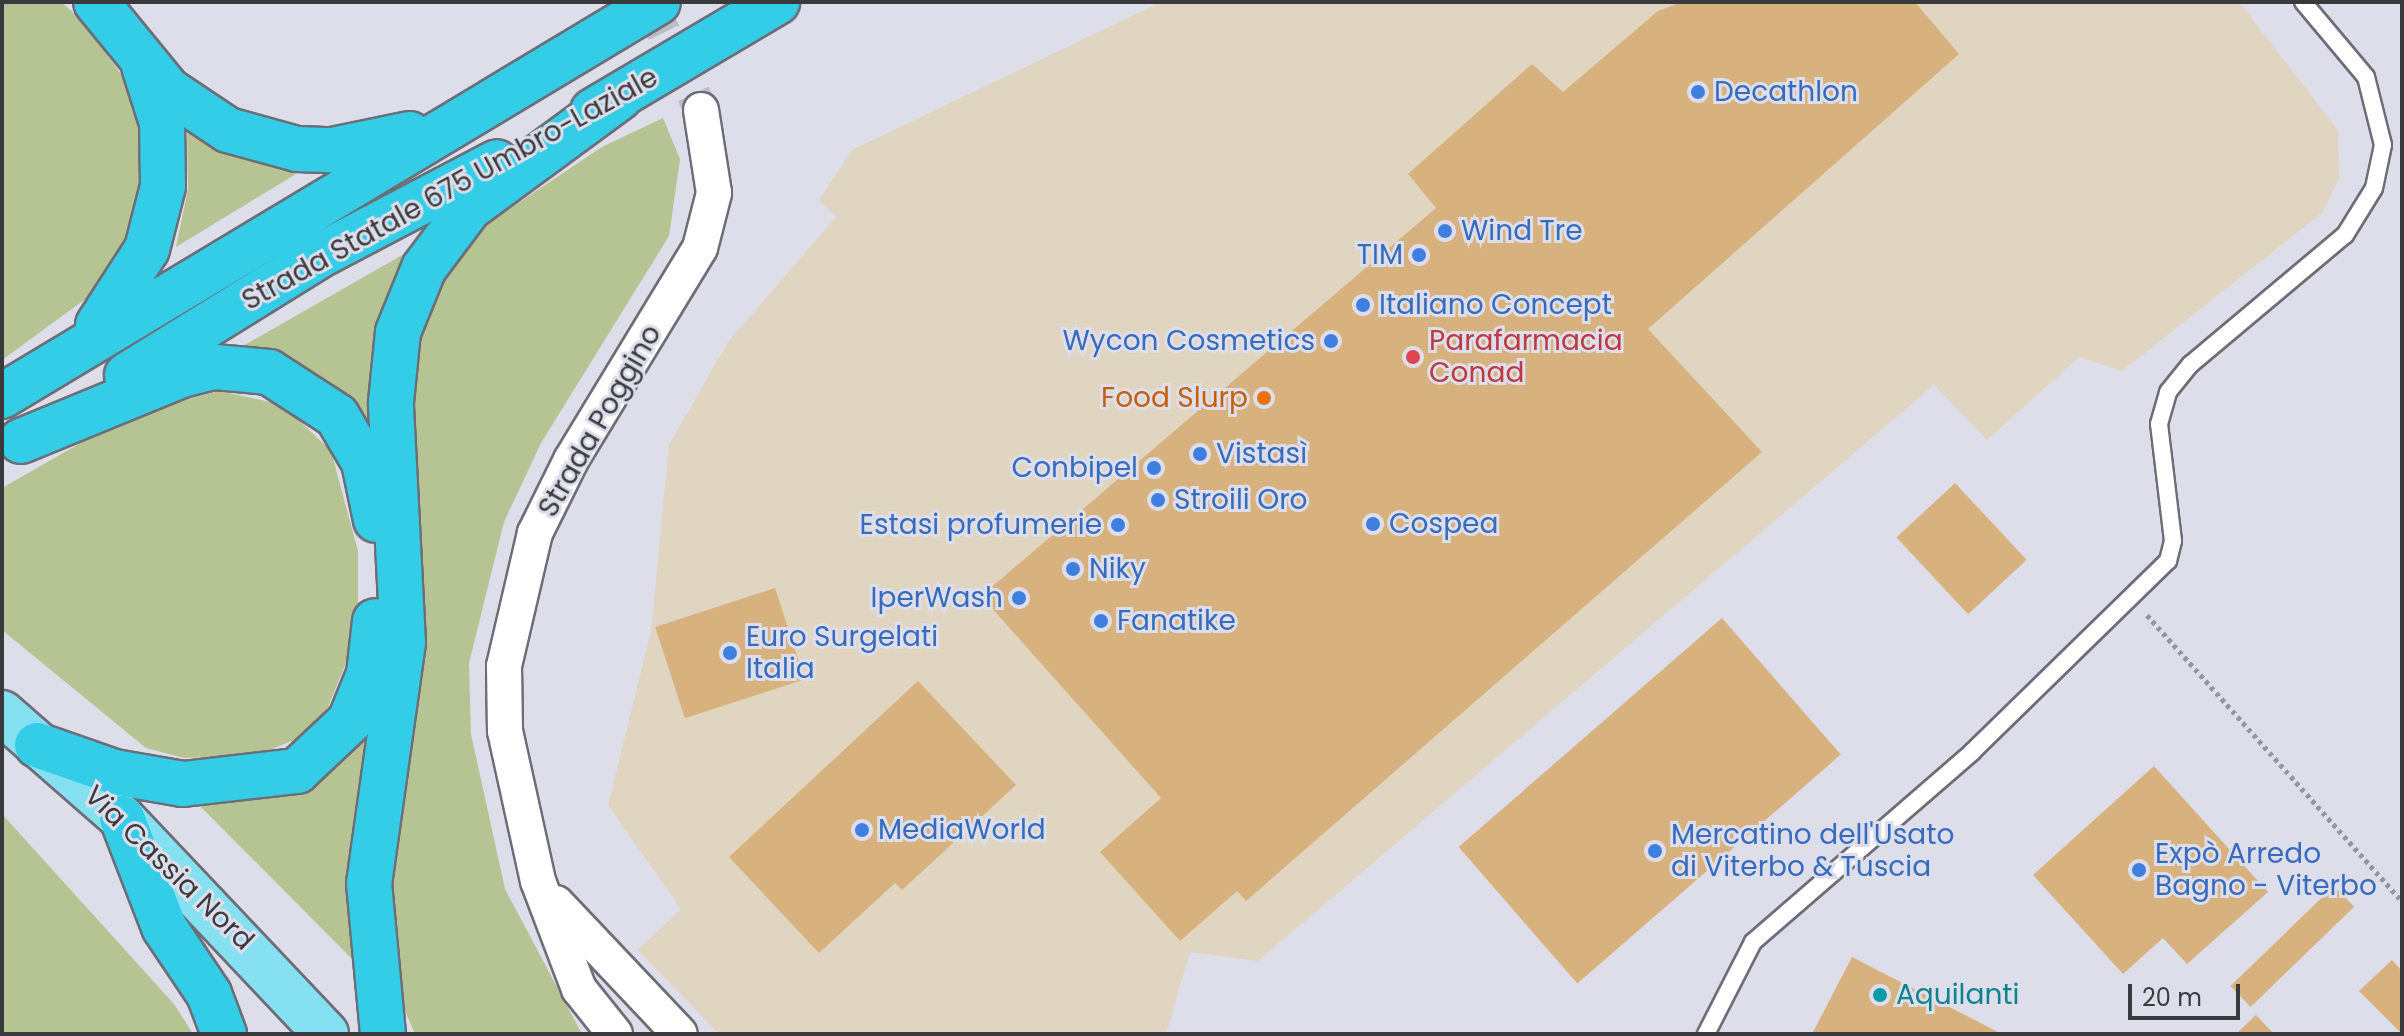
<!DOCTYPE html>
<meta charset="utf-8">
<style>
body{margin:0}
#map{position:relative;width:2404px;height:1036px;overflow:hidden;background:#dedeea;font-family:Poppins,sans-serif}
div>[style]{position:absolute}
.commercial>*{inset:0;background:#dfd5c0}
.green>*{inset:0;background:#b6c392}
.building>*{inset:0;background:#d8b27e;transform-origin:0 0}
.street-tunnel>*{height:34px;margin-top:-17px;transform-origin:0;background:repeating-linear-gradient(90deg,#bdbdc8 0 34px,transparent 0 51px)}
.path>*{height:5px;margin-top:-2.5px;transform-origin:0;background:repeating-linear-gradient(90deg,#95959d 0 4px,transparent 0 8px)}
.roads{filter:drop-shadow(2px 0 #6d6d78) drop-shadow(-2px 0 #6d6d78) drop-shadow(0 2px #6d6d78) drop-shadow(0 -2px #6d6d78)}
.lane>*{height:16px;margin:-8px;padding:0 8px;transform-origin:8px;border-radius:8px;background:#fff}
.street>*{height:34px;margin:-17px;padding:0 17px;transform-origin:17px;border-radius:17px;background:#fff}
.primary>*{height:44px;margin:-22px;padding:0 22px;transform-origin:22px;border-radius:22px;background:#85e1f1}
.highway>*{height:44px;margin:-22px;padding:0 22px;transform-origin:22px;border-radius:22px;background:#33cde7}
.dots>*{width:22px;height:22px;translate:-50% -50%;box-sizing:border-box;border:4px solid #dedeea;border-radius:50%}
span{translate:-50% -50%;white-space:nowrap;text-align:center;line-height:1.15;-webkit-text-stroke:6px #dedeea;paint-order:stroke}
.shop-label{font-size:28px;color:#366cbe}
.left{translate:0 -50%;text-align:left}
.right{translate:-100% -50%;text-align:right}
.street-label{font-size:28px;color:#3a3a3e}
.health-label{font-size:28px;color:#be3a42}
.food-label{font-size:28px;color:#c56008}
.culture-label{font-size:28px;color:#0d838f}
.frame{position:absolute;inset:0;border:4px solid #3a3a3e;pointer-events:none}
.scale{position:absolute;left:2128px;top:984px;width:112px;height:36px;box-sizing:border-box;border:4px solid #3a3a3e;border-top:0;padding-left:10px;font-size:24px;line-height:28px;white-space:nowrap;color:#3a3a3e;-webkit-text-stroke:6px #dedeea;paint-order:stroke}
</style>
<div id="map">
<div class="commercial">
<div style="clip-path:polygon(1161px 2px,2239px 2px,2338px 130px,2339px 178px,2323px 212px,2122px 371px,2079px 357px,1987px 440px,1934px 385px,1258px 961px,1190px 952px,1166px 1034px,719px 1034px,638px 950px,681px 909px,608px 805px,651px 631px,669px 445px,728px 342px,836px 217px,819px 200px,852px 150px)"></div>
</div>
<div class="green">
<div style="clip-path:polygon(2px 2px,61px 2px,84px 22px,138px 98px,147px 155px,132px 243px,98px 290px,2px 360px)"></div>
<div style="clip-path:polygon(663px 118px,680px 159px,669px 236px,541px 443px,504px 522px,469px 663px,471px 734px,505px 889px,582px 1034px,415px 1034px,401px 1001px,391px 885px,425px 644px,413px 401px,420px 337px,444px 278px,485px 225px,602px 147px)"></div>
<div style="clip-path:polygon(187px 126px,283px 168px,301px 171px,176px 247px,188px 189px)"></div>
<div style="clip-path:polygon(418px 246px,380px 456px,333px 387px,303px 368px,236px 350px)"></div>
<div style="clip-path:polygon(220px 391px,283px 405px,331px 451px,358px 551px,358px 633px,328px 707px,302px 737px,256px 755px,184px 758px,146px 748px,2px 630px,2px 488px,135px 412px)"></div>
<div style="clip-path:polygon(377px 706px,358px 965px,193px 799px)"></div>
<div style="clip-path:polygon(2px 814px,174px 1004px,193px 1034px,2px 1034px)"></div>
</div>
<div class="building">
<div style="clip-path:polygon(1682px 2px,1915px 2px,1959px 54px,1648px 329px,1762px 452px,1246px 901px,1237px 891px,1180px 941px,1100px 852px,1161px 798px,981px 596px,1436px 208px,1408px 174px,1532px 64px,1563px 92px,1658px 11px)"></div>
<div style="left:1955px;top:483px;width:105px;height:80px;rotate:47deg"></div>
<div style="left:775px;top:588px;width:96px;height:126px;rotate:72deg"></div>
<div style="left:1722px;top:618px;width:181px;height:349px;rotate:49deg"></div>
<div style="clip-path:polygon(918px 681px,1016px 785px,902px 890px,895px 883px,819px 953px,729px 857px)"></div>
<div style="clip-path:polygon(2154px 766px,2268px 892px,2187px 964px,2163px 938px,2123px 974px,2033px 875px)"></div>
<div style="left:2334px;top:886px;width:29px;height:144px;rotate:46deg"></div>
<div style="clip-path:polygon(1852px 957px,2002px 1034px,1812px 1034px)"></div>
<div style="clip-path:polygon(2392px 960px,2402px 971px,2402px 1034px,2359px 991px)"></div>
<div style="clip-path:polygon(2256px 1015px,2274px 1034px,2236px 1034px)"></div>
</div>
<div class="street-tunnel">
<div style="left:649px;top:2px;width:120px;rotate:64.3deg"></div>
</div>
<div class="path">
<div style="left:2147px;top:615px;width:383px;rotate:48.3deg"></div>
</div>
<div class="roads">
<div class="lane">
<div style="left:1706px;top:1034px;width:103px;rotate:-62.9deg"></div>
<div style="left:1753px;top:942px;width:290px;rotate:-40.9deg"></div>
<div style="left:1972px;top:752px;width:274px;rotate:-44.3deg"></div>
<div style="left:2168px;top:561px;width:21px;rotate:-76deg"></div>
<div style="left:2173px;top:541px;width:118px;rotate:-96.8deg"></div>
<div style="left:2159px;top:424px;width:33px;rotate:-74deg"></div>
<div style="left:2168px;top:392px;width:36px;rotate:-51deg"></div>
<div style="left:2191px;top:364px;width:201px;rotate:-40deg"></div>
<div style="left:2345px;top:235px;width:55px;rotate:-58.3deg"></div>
<div style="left:2374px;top:188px;width:44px;rotate:-78.2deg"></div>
<div style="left:2383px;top:145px;width:70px;rotate:-104deg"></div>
<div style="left:2366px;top:77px;width:98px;rotate:-130deg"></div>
</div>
<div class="street">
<div style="left:556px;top:903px;width:180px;rotate:46.6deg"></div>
<div style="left:615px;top:1034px;width:58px;rotate:-128.7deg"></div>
<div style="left:579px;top:989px;width:116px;rotate:-110.8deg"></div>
<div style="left:538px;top:881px;width:154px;rotate:-102.4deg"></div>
<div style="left:505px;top:731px;width:65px;rotate:-90.9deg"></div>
<div style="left:504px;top:666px;width:137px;rotate:-76.9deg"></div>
<div style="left:535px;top:533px;width:81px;rotate:-63.7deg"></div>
<div style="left:571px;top:460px;width:248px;rotate:-58.7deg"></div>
<div style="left:700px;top:248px;width:57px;rotate:-75.7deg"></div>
<div style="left:714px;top:193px;width:84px;rotate:-98.9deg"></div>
</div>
<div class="primary">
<div style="left:2px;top:713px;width:159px;rotate:41.2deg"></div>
<div style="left:122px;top:818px;width:297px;rotate:46.6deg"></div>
</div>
<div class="highway">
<div style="left:96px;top:2px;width:114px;rotate:50.7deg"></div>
<div style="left:168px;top:90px;width:72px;rotate:33.7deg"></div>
<div style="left:228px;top:130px;width:72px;rotate:15.4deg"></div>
<div style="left:297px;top:149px;width:35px;rotate:2deg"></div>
<div style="left:332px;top:150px;width:79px;rotate:-11.7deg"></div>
<div style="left:593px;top:111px;width:214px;rotate:-30.6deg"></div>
<div style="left:98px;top:325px;width:90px;rotate:-57.2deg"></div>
<div style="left:147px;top:249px;width:65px;rotate:-75.7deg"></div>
<div style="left:163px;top:186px;width:63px;rotate:-90.9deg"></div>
<div style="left:162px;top:123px;width:60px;rotate:-107.5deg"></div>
<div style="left:127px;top:375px;width:232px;rotate:-31.8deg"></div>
<div style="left:324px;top:253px;width:195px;rotate:-27.7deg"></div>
<div style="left:2px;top:396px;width:765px;rotate:-30.99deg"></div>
<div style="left:21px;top:441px;width:174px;rotate:-22.3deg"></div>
<div style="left:182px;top:375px;width:34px;rotate:-14deg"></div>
<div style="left:215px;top:367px;width:54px;rotate:5.3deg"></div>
<div style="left:269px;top:372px;width:81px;rotate:32.9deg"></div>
<div style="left:337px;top:416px;width:53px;rotate:59.6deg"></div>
<div style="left:364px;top:462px;width:59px;rotate:78.3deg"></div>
<div style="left:37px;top:745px;width:82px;rotate:19.3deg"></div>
<div style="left:114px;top:772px;width:70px;rotate:9.9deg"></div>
<div style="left:183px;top:784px;width:115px;rotate:-6.5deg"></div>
<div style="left:297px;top:771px;width:73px;rotate:-43.3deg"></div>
<div style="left:350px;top:721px;width:51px;rotate:-68deg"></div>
<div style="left:369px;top:674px;width:53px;rotate:-83.5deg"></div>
<div style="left:122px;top:818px;width:117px;rotate:68.9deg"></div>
<div style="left:164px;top:927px;width:81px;rotate:56.1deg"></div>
<div style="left:209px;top:994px;width:43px;rotate:69.4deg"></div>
<div style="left:383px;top:1034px;width:151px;rotate:-95.3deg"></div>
<div style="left:369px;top:884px;width:243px;rotate:-82deg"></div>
<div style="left:403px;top:643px;width:241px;rotate:-92.9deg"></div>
<div style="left:391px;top:402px;width:70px;rotate:-84.3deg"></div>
<div style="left:398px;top:332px;width:69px;rotate:-67.9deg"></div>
<div style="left:424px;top:268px;width:75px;rotate:-53.1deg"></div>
<div style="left:469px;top:208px;width:187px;rotate:-36.3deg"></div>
</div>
</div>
<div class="dots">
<div style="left:1698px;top:92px;background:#3f7fe0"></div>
<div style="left:1445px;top:231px;background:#3f7fe0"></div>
<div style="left:1419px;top:255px;background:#3f7fe0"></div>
<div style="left:1363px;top:305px;background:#3f7fe0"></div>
<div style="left:1331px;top:341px;background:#3f7fe0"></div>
<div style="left:1413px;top:357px;background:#e0444e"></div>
<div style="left:1264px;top:398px;background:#e8710a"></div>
<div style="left:1200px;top:454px;background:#3f7fe0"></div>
<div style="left:1154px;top:468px;background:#3f7fe0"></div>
<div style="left:1158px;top:500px;background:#3f7fe0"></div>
<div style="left:1373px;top:524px;background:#3f7fe0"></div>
<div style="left:1118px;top:525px;background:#3f7fe0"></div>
<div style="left:1073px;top:569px;background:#3f7fe0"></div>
<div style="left:1019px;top:598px;background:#3f7fe0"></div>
<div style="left:1101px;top:621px;background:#3f7fe0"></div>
<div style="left:730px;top:653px;background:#3f7fe0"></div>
<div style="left:862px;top:830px;background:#3f7fe0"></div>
<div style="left:1655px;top:851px;background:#3f7fe0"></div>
<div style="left:2139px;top:870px;background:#3f7fe0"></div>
<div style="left:1880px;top:995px;background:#0f9aa8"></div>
</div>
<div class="shop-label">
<span class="left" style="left:1714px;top:92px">Decathlon</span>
<span class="left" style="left:1461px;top:231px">Wind Tre</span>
<span class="right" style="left:1403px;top:255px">TIM</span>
<span class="left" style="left:1379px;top:305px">Italiano Concept</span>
<span class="right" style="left:1315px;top:341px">Wycon Cosmetics</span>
<span class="left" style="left:1216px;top:454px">Vistasì</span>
<span class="right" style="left:1138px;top:468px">Conbipel</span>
<span class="left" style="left:1174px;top:500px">Stroili Oro</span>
<span class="left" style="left:1389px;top:524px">Cospea</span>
<span class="right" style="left:1102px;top:525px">Estasi profumerie</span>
<span class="left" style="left:1089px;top:569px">Niky</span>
<span class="right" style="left:1003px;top:598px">IperWash</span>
<span class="left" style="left:1117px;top:621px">Fanatike</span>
<span class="left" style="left:746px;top:653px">Euro Surgelati<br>Italia</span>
<span class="left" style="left:878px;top:830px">MediaWorld</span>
<span class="left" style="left:1671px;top:851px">Mercatino dell'Usato<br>di Viterbo &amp; Tuscia</span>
<span class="left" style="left:2155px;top:870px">Expò Arredo<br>Bagno - Viterbo</span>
</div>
<div class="street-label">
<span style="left:450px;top:189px;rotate:-29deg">Strada Statale 675 Umbro-Laziale</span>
<span style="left:600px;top:421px;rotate:-60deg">Strada Poggino</span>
<span style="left:169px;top:868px;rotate:44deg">Via Cassia Nord</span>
</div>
<div class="health-label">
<span class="left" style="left:1429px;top:357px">Parafarmacia<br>Conad</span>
</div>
<div class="food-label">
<span class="right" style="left:1248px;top:398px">Food Slurp</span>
</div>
<div class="culture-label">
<span class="left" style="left:1896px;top:995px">Aquilanti</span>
</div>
<div class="frame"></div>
<div class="scale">20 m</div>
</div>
